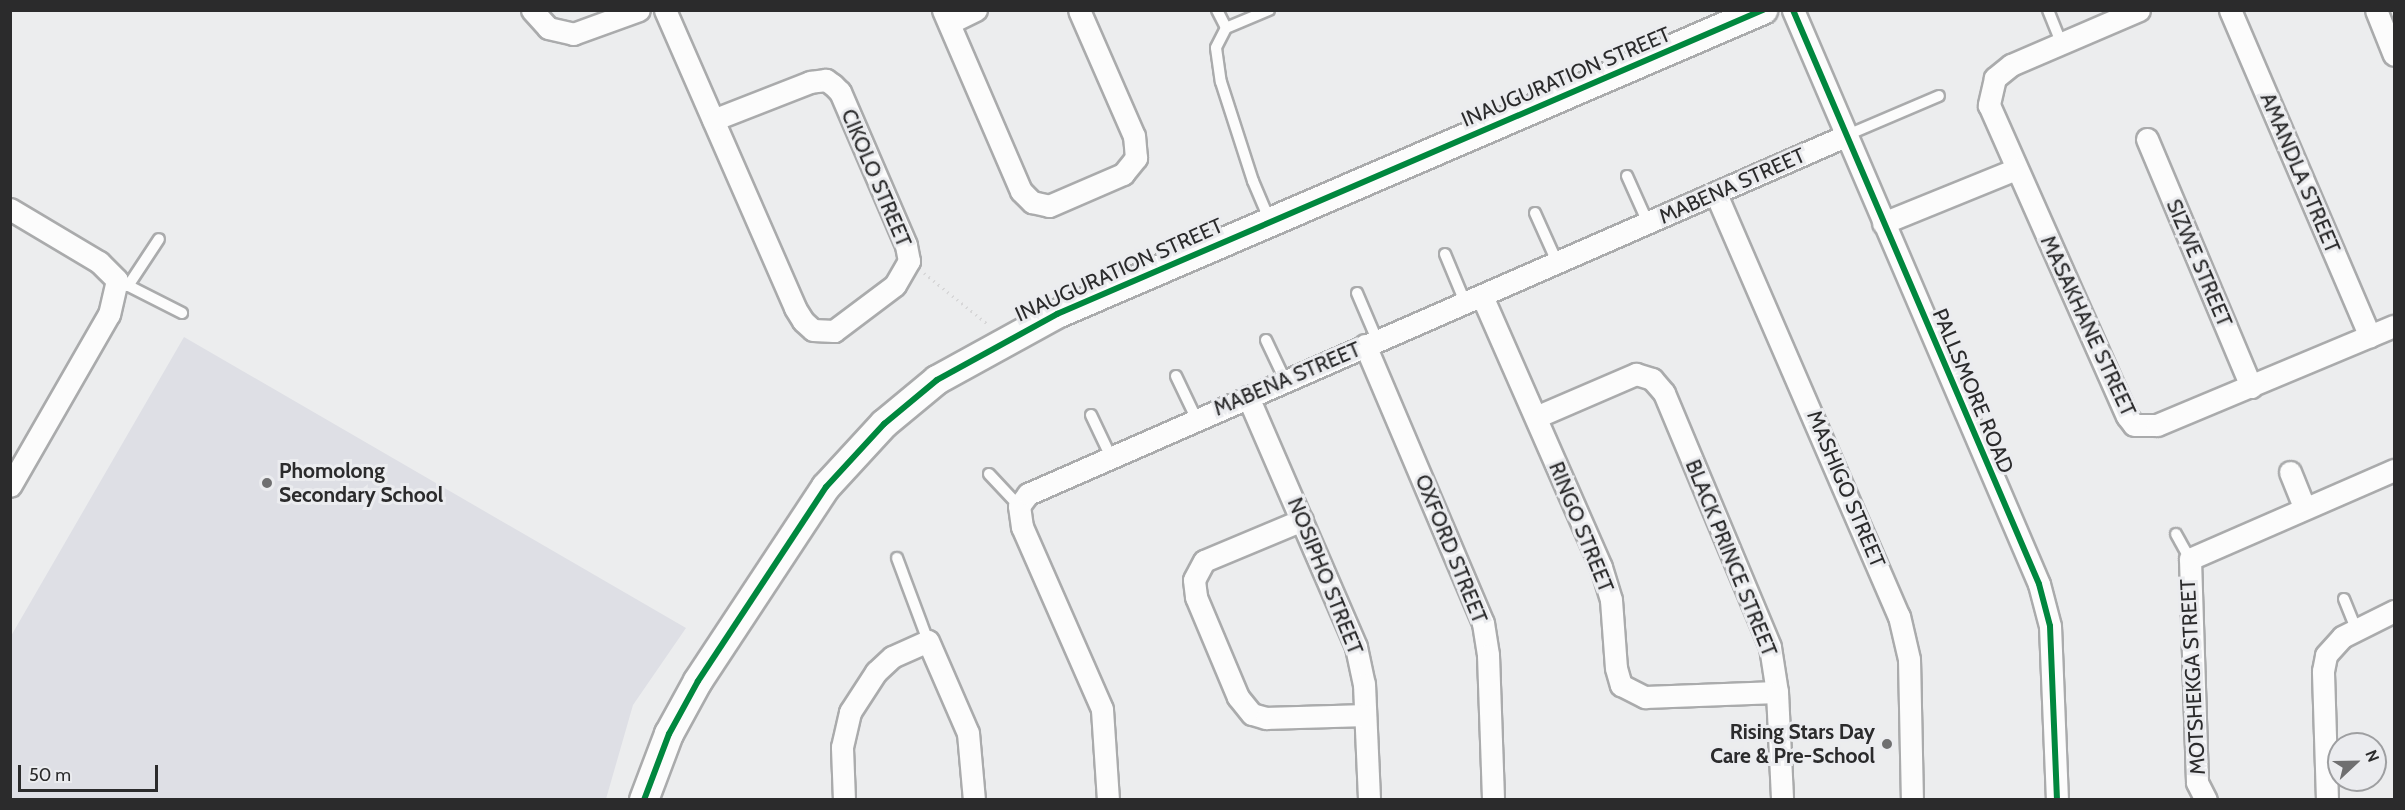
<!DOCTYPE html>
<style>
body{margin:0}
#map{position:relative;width:2405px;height:810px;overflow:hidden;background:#ecedee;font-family:Cabin,sans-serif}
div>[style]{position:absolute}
.built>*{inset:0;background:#dedfe5}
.path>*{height:3px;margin-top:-1.5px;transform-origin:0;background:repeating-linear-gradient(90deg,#d7d7d8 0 1.5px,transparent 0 6px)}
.roads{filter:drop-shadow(2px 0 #aaabac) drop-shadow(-2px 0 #aaabac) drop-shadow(0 2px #aaabac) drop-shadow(0 -2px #aaabac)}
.lane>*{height:10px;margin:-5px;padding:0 5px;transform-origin:5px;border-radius:5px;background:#fcfcfc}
.street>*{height:21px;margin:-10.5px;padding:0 10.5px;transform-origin:10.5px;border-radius:10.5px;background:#fcfcfc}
.secondary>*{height:28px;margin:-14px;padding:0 14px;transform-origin:14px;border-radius:14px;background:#fcfcfc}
.cycleway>*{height:6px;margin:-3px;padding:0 3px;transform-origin:3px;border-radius:3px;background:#00873e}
.dots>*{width:16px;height:16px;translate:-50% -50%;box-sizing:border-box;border:3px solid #ebecef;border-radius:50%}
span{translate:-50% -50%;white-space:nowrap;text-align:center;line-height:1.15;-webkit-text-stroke:6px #ebecef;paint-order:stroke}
.street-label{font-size:21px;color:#2b2b2c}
.poi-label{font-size:21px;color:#2b2b2c;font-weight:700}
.left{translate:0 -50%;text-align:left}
.right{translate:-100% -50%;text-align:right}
.frame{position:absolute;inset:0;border:12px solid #2b2b2c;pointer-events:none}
.north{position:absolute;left:2327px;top:732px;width:60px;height:60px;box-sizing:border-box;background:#ebecef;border:2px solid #9e9fa1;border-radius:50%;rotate:68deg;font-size:16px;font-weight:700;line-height:24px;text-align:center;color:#2b2b2c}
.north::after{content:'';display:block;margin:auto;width:21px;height:27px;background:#6f6f70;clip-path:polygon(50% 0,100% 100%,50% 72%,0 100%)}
.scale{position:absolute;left:18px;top:765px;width:140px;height:27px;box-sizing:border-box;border:3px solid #2b2b2c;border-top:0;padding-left:8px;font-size:18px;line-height:21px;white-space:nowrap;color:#2b2b2c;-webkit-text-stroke:4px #ebecef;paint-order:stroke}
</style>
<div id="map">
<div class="built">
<div style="clip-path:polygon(184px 337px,686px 628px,633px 705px,606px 799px,11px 799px,11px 636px)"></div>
</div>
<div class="path">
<div style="left:924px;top:273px;width:83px;rotate:38.7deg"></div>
</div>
<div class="roads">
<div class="lane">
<div style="left:1217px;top:10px;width:20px;rotate:63deg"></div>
<div style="left:1269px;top:10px;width:47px;rotate:157.3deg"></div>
<div style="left:1226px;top:28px;width:22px;rotate:117deg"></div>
<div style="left:1216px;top:48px;width:34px;rotate:82deg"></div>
<div style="left:1221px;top:82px;width:104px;rotate:72.1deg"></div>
<div style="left:1253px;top:181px;width:43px;rotate:67deg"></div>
<div style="left:2048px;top:10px;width:35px;rotate:68deg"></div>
<div style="left:1845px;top:136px;width:102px;rotate:-23.1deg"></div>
<div style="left:1627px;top:176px;width:51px;rotate:65.9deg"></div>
<div style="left:1535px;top:213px;width:54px;rotate:65.8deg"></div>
<div style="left:1445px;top:254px;width:52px;rotate:67.4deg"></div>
<div style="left:117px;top:280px;width:73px;rotate:26.9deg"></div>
<div style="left:128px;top:286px;width:56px;rotate:-56.6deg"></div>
<div style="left:1357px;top:293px;width:51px;rotate:66.9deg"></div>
<div style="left:1266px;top:340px;width:44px;rotate:64.6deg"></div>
<div style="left:1176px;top:376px;width:47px;rotate:64.5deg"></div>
<div style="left:1091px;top:415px;width:44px;rotate:64.6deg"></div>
<div style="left:989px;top:474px;width:44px;rotate:46.8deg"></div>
<div style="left:2176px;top:534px;width:29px;rotate:61deg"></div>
<div style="left:897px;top:558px;width:89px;rotate:69.5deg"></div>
<div style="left:2344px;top:599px;width:32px;rotate:68deg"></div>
</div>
<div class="street">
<div style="left:532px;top:10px;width:24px;rotate:48deg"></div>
<div style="left:548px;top:28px;width:26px;rotate:13deg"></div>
<div style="left:573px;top:34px;width:70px;rotate:-20deg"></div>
<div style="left:665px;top:10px;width:325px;rotate:66.4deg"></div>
<div style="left:795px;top:308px;width:15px;rotate:58deg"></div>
<div style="left:803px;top:321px;width:13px;rotate:42deg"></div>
<div style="left:813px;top:330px;width:21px;rotate:3deg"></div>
<div style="left:834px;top:331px;width:76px;rotate:-37deg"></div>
<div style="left:895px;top:285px;width:28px;rotate:-60deg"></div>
<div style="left:909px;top:261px;width:16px;rotate:-101deg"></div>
<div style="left:906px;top:245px;width:167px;rotate:-113.3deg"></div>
<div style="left:840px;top:92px;width:10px;rotate:-135deg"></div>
<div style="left:833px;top:85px;width:9px;rotate:-144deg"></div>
<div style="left:826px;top:80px;width:16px;rotate:173deg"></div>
<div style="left:810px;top:82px;width:104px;rotate:158.6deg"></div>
<div style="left:943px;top:10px;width:197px;rotate:66.7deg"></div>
<div style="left:1021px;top:191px;width:16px;rotate:45deg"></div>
<div style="left:1032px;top:202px;width:17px;rotate:13deg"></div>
<div style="left:1049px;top:206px;width:81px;rotate:-23.4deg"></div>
<div style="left:1123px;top:174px;width:21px;rotate:-51deg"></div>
<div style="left:1136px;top:158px;width:22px;rotate:-95deg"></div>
<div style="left:1134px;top:136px;width:137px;rotate:-113.6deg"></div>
<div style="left:1793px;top:10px;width:624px;rotate:66.8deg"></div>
<div style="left:2039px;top:584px;width:43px;rotate:75.3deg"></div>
<div style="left:2050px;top:626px;width:174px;rotate:87.7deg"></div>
<div style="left:2139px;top:10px;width:139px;rotate:156.7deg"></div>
<div style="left:2011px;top:65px;width:21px;rotate:141deg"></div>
<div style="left:1995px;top:78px;width:28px;rotate:103deg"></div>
<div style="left:1989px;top:105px;width:340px;rotate:66.1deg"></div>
<div style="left:2127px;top:416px;width:11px;rotate:52deg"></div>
<div style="left:2134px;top:425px;width:23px"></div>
<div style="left:2157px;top:425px;width:257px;rotate:-22.7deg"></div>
<div style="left:2230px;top:10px;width:355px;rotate:66.8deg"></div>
<div style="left:2376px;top:10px;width:48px;rotate:68.2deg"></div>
<div style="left:949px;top:23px;width:30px;rotate:-26deg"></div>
<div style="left:2147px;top:139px;width:269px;rotate:67.2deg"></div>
<div style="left:1716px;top:194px;width:460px;rotate:66.6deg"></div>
<div style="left:1899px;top:616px;width:44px;rotate:76.9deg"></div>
<div style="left:1909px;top:659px;width:141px;rotate:88.8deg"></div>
<div style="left:10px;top:209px;width:104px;rotate:30.8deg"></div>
<div style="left:99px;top:262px;width:25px;rotate:45deg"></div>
<div style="left:117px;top:280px;width:35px;rotate:103deg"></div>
<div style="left:109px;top:314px;width:198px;rotate:119.9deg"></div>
<div style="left:1883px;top:223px;width:144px;rotate:-22.1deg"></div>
<div style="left:1482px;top:296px;width:296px;rotate:66.3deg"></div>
<div style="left:1601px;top:567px;width:34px;rotate:73deg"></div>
<div style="left:1611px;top:600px;width:68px;rotate:85.8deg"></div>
<div style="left:1616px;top:668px;width:18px;rotate:74deg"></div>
<div style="left:1621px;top:685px;width:27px;rotate:27deg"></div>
<div style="left:1645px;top:697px;width:132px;rotate:-2.2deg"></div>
<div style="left:1365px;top:345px;width:302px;rotate:67deg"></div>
<div style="left:1483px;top:623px;width:32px;rotate:81deg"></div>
<div style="left:1488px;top:655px;width:145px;rotate:88deg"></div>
<div style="left:1248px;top:397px;width:272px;rotate:66.6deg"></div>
<div style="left:1356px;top:647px;width:38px;rotate:78deg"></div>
<div style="left:1364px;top:684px;width:116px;rotate:87.5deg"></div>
<div style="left:1536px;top:417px;width:109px;rotate:-23.3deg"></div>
<div style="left:1636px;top:374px;width:17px;rotate:17deg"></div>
<div style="left:1652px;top:379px;width:18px;rotate:49deg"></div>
<div style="left:1664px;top:393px;width:275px;rotate:67.3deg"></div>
<div style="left:1770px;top:647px;width:46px;rotate:81.2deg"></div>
<div style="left:1777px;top:692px;width:108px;rotate:87.3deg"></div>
<div style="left:2290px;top:472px;width:38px;rotate:68deg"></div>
<div style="left:1302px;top:520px;width:106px;rotate:157.3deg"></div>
<div style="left:1204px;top:561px;width:21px;rotate:118deg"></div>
<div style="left:1194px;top:580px;width:17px;rotate:83deg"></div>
<div style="left:1196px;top:597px;width:108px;rotate:67.2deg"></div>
<div style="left:1238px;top:697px;width:22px;rotate:51deg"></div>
<div style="left:1252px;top:714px;width:15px;rotate:16deg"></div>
<div style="left:1266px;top:718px;width:99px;rotate:-1.7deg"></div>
<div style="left:844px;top:800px;width:53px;rotate:-92.2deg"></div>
<div style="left:842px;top:747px;width:36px;rotate:-77deg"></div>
<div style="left:850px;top:712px;width:48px;rotate:-57deg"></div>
<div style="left:876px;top:672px;width:22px;rotate:-43deg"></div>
<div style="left:892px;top:657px;width:39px;rotate:-24deg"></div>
<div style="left:928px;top:641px;width:100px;rotate:66.5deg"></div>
<div style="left:968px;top:733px;width:67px;rotate:84.9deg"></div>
<div style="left:1108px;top:800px;width:91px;rotate:-93.8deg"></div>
<div style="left:1102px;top:709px;width:199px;rotate:-113.7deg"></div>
<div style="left:1022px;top:527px;width:21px;rotate:-98deg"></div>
<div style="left:1019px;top:506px;width:15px;rotate:-53deg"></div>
<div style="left:1028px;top:494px;width:892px;rotate:-23.66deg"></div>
<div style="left:2206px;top:800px;width:20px;rotate:-117deg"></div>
<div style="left:2197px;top:782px;width:223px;rotate:-91.8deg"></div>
<div style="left:2190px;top:559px;width:223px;rotate:-23.6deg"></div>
<div style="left:2327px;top:800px;width:129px;rotate:-91.8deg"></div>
<div style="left:2323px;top:671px;width:16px;rotate:-79deg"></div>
<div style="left:2326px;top:655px;width:24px;rotate:-48deg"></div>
<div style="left:2342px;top:637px;width:58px;rotate:-26.6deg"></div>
</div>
<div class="secondary">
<div style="left:644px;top:800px;width:71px;rotate:-69.3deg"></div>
<div style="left:669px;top:734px;width:60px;rotate:-61.3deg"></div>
<div style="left:698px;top:681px;width:232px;rotate:-56.6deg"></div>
<div style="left:826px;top:487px;width:86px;rotate:-47.4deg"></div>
<div style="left:884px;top:424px;width:69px;rotate:-39.7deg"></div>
<div style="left:937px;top:380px;width:137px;rotate:-28.8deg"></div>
<div style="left:1057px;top:314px;width:769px;rotate:-23.3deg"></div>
</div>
</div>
<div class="cycleway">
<div style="left:1793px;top:10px;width:624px;rotate:66.8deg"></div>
<div style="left:2039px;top:584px;width:43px;rotate:75.3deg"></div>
<div style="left:2050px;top:626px;width:174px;rotate:87.7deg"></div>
<div style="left:644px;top:800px;width:71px;rotate:-69.3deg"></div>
<div style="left:669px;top:734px;width:60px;rotate:-61.3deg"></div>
<div style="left:698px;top:681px;width:232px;rotate:-56.6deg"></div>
<div style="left:826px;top:487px;width:86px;rotate:-47.4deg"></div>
<div style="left:884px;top:424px;width:69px;rotate:-39.7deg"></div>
<div style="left:937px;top:380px;width:137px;rotate:-28.8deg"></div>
<div style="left:1057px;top:314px;width:769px;rotate:-23.3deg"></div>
</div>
<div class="dots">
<div style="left:267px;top:483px;background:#6f6f70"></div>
<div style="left:1887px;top:744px;background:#6f6f70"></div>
</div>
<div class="street-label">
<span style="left:1566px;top:77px;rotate:-23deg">INAUGURATION STREET</span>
<span style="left:2300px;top:173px;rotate:67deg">AMANDLA STREET</span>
<span style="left:876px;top:178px;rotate:67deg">CIKOLO STREET</span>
<span style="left:1732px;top:186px;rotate:-24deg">MABENA STREET</span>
<span style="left:2199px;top:263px;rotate:67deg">SIZWE STREET</span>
<span style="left:1119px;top:270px;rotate:-24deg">INAUGURATION STREET</span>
<span style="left:2088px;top:326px;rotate:65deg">MASAKHANE STREET</span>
<span style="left:1287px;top:379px;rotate:-23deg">MABENA STREET</span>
<span style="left:1973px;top:391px;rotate:67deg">PALLSMORE ROAD</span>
<span style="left:1846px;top:489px;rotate:67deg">MASHIGO STREET</span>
<span style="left:1581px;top:527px;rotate:68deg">RINGO STREET</span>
<span style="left:1451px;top:549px;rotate:68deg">OXFORD STREET</span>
<span style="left:1731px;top:558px;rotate:68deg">BLACK PRINCE STREET</span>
<span style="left:1325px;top:576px;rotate:68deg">NOSIPHO STREET</span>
<span style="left:2193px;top:677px;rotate:-93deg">MOTSHEKGA STREET</span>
</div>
<div class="poi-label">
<span class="left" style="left:279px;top:483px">Phomolong<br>Secondary School</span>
<span class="right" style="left:1875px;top:744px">Rising Stars Day<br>Care &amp; Pre-School</span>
</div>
<div class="frame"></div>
<div class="north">N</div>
<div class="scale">50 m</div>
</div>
